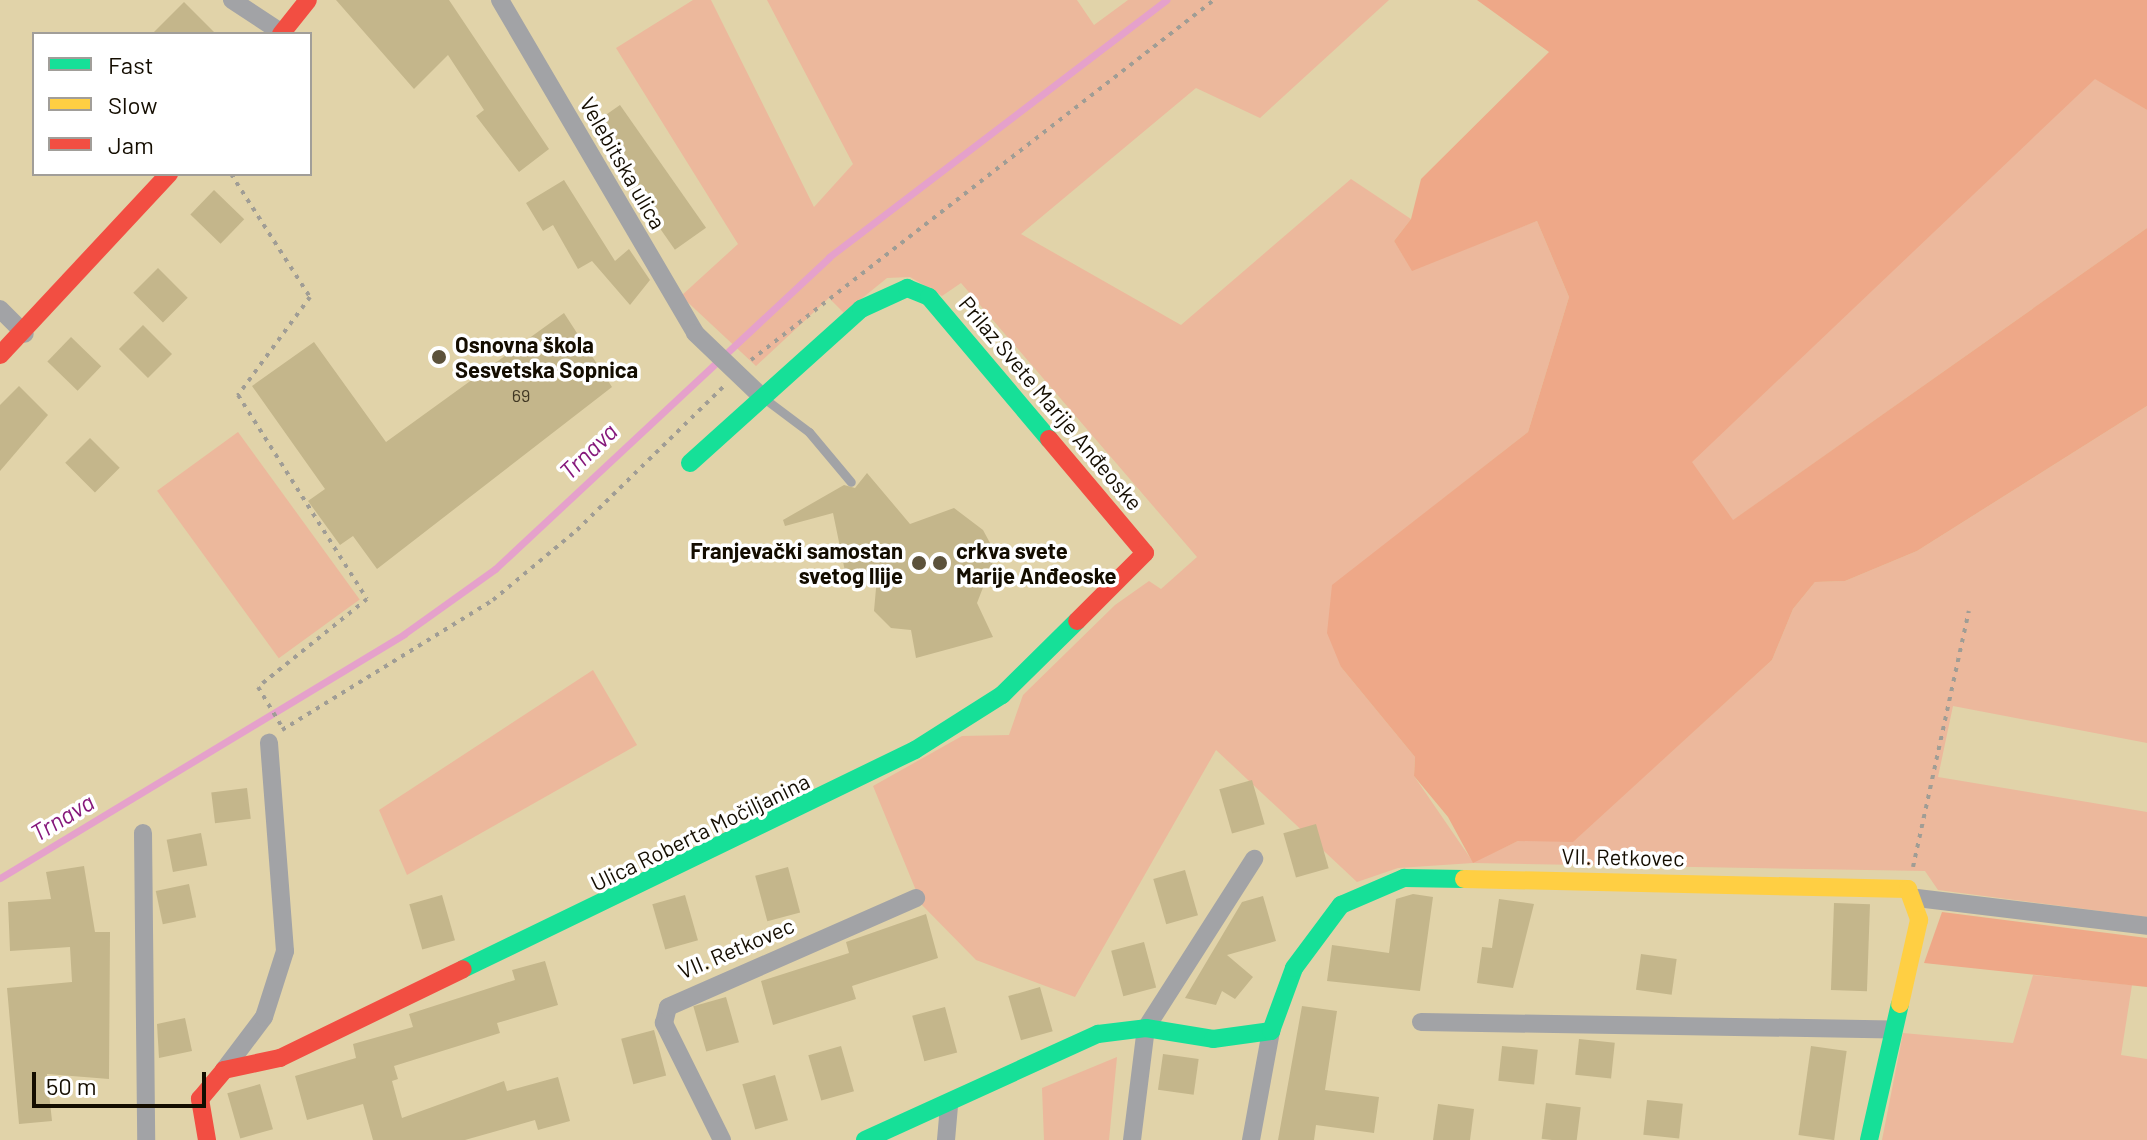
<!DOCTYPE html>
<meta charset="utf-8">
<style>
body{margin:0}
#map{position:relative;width:2147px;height:1140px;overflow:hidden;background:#e1d3a9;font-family:Barlow,sans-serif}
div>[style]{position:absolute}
.green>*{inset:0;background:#ecb89c;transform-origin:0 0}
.forest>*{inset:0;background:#eea888}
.stream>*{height:7px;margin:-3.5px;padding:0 3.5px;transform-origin:3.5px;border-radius:3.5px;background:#e5a1cb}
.building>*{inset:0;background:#c4b68b;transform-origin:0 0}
.path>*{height:4px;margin-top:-2px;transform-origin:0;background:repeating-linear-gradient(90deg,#a09d95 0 4px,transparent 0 10px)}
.lane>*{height:9px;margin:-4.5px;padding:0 4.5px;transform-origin:4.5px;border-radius:4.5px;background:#a2a3a6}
.street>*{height:18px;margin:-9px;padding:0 9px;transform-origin:9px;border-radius:9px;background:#a2a3a6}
.fast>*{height:18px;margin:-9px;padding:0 9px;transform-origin:9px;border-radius:9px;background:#16e098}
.slow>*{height:18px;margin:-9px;padding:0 9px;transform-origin:9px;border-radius:9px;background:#ffcf43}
.jam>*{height:18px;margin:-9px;padding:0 9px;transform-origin:9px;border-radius:9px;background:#f24e42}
.dots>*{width:22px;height:22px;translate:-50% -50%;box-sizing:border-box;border:4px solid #fff;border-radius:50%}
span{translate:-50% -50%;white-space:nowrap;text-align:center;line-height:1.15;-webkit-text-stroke:7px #fff;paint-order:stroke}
.number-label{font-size:18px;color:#403723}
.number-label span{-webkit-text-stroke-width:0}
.street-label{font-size:22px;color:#140d00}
.poi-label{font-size:22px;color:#140d00;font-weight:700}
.left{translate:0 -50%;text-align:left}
.right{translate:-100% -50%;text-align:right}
.water-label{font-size:24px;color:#85187b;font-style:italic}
.legend{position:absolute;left:32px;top:32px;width:280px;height:144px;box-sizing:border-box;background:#fff;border:2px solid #a19e99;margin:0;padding:10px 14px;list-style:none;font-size:24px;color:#140d00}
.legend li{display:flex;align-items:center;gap:16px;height:40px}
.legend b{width:40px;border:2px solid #a19e99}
.scale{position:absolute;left:32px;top:1072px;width:174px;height:36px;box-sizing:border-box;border:4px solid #140d00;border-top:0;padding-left:10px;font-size:24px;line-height:28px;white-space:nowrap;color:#140d00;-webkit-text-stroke:6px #fff;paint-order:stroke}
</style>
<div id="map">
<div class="green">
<div style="clip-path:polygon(693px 0,711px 0,814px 207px,853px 164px,767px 0,1077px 0,1094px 25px,1128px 0,1389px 0,1260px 118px,1196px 88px,1021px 234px,1181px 325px,1351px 179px,1411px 219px,1394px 241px,1412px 270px,1537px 221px,1569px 297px,1528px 432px,1332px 586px,1341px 667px,1415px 757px,1414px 776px,1473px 862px,1518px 841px,1573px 841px,1772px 660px,1793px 609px,1815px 582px,1845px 581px,1917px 551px,2147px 406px,2147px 743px,1953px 706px,1938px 777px,2147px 812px,2147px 917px,1938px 890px,1925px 871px,1473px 863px,1398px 868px,1357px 882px,1216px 750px,1075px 997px,976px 960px,922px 905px,873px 786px,962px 736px,1009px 735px,1023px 695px,1115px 605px,1149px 581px,1161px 589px,1197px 557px,961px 283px,942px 296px,910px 277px,887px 278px,844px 313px,829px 298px,756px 366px,681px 296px,738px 244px,616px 48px)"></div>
<div style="clip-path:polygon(2095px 78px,2147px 110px,2147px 228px,1732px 521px,1691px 462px)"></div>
<div style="left:238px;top:432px;width:207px;height:100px;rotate:54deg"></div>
<div style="clip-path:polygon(593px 670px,637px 745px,407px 875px,379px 810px)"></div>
<div style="clip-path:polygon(2033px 975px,2132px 985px,2121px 1055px,2147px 1059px,2147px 1140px,1882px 1140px,1903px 1033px,2013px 1043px)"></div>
<div style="clip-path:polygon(1117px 1057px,1109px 1140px,1044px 1140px,1042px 1088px)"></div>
</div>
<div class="forest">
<div style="clip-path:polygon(1477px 0,2147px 0,2147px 110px,2095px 79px,1692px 462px,1733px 520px,2147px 228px,2147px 406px,1917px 551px,1845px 581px,1815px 582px,1793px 609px,1772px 660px,1573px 842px,1518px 841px,1473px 863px,1448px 817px,1414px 776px,1415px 757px,1341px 667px,1327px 633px,1332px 585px,1528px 432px,1569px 297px,1537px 221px,1412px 271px,1394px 241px,1411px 219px,1421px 179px,1549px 52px)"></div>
<div style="clip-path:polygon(1942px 912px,2147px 938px,2147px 987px,1924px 963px)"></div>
</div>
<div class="stream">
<div style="left:0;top:878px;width:472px;rotate:-31.1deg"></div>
<div style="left:404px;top:634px;width:112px;rotate:-35.5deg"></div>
<div style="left:495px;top:569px;width:457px;rotate:-43deg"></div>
<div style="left:829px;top:257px;width:424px;rotate:-37.3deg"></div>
</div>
<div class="building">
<div style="clip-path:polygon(336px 0,449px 0,549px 149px,519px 172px,476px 116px,484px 110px,448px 55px,414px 89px)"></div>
<div style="clip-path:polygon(184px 2px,216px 34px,152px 34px)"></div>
<div style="left:620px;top:105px;width:150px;height:38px;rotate:55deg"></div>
<div style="clip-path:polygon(564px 180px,615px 261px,629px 249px,650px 280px,630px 305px,592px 261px,578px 269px,553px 225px,543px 231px,526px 203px)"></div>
<div style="left:214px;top:190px;width:42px;height:34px;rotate:44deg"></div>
<div style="left:158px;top:268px;width:42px;height:35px;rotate:45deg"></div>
<div style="clip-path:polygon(564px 313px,612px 387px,377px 569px,353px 536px,340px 545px,308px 501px,325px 489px,252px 386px,314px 342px,386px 442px)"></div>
<div style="left:143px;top:325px;width:41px;height:34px;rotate:45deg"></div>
<div style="left:71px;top:337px;width:42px;height:34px;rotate:44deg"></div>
<div style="clip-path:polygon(19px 386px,48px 415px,0 471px,0 405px)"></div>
<div style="left:90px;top:438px;width:42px;height:35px;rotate:45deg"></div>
<div style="clip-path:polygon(867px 473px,910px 524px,954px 508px,983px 530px,996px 554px,977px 603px,993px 637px,916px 658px,911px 630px,891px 628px,874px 611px,877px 577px,847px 581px,833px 513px,785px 526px,783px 520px,844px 485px,855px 488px)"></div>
<div style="left:1252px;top:780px;width:46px;height:34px;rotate:74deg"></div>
<div style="left:247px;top:788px;width:31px;height:36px;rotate:83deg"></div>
<div style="left:1316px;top:824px;width:46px;height:34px;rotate:74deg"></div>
<div style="left:201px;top:833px;width:33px;height:35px;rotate:79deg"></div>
<div style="clip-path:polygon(84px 866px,95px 932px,110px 932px,109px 1079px,47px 1074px,52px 1121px,19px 1124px,7px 988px,72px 982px,70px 947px,10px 951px,8px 902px,51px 899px,46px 872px)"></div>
<div style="left:788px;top:867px;width:47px;height:34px;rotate:75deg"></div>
<div style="left:1185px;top:870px;width:47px;height:33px;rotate:74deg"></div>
<div style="left:189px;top:884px;width:34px;height:34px;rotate:78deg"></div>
<div style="clip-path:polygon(1413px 894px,1433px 897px,1420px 991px,1327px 981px,1332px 945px,1389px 953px,1396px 899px)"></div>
<div style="left:442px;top:895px;width:47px;height:34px;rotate:74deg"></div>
<div style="left:685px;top:895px;width:47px;height:34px;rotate:74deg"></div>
<div style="clip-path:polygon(1263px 896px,1276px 941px,1227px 955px,1253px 977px,1235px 999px,1222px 991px,1216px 1005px,1185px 998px,1242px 902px)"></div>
<div style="clip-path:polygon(1499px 899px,1534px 904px,1513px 988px,1477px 983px,1482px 947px,1492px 948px)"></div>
<div style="left:1834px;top:903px;width:36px;height:87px;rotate:2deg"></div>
<div style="clip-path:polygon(926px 914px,938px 958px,852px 986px,856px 999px,773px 1025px,761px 981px,849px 953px,846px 942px)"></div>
<div style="left:1144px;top:942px;width:47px;height:34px;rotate:75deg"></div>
<div style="left:1641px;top:954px;width:36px;height:36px;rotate:8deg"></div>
<div style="clip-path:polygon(545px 961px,558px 1005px,497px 1023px,500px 1033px,394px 1066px,398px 1079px,392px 1081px,402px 1118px,504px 1081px,507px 1091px,558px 1077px,570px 1121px,538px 1130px,535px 1120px,465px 1140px,373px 1140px,363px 1104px,307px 1120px,295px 1076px,356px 1058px,353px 1044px,413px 1027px,409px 1014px,515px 980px,512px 970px)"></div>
<div style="left:1040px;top:987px;width:46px;height:33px;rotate:74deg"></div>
<div style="left:726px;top:997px;width:47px;height:34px;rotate:74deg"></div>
<div style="clip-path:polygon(1302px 1006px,1337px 1011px,1325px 1090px,1379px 1097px,1374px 1133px,1316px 1125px,1314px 1140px,1278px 1140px)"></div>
<div style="left:945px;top:1007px;width:47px;height:34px;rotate:75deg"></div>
<div style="clip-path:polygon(185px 1018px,192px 1051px,159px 1058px,157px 1024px)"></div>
<div style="left:654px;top:1030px;width:47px;height:34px;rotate:75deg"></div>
<div style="left:1579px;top:1039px;width:36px;height:36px;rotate:6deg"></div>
<div style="left:841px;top:1046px;width:47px;height:34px;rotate:74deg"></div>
<div style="left:1502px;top:1046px;width:36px;height:35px;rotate:6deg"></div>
<div style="left:1811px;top:1046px;width:36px;height:90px;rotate:8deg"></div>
<div style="left:1163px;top:1054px;width:36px;height:36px;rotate:8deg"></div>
<div style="left:775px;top:1075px;width:47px;height:34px;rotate:74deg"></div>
<div style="left:260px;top:1084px;width:47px;height:34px;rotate:74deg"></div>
<div style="left:1647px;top:1100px;width:36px;height:35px;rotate:6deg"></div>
<div style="left:1546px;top:1103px;width:35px;height:36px;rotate:7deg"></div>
<div style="clip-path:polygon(1438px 1104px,1474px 1109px,1470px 1140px,1433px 1140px)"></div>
</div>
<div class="path">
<div style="left:231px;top:174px;width:146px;rotate:57.3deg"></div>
<div style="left:310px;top:297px;width:122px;rotate:126.3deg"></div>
<div style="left:238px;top:395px;width:241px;rotate:57.7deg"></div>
<div style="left:367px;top:599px;width:140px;rotate:141.1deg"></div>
<div style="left:258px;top:687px;width:47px;rotate:59deg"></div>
<div style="left:751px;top:360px;width:586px;rotate:-37.87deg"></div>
<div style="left:282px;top:730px;width:248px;rotate:-31.6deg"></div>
<div style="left:493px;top:600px;width:109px;rotate:-39.8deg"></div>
<div style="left:577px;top:530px;width:206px;rotate:-44.4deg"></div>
<div style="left:1913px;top:867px;width:262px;rotate:-77.7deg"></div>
</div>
<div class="lane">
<div style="left:765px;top:399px;width:55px;rotate:36.9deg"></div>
<div style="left:809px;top:432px;width:65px;rotate:50deg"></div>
</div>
<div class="street">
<div style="left:232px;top:0;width:60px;rotate:33.4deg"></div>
<div style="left:500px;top:0;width:386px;rotate:59.6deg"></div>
<div style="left:695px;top:333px;width:93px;rotate:43.7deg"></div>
<div style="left:0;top:309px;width:35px;rotate:45deg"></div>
<div style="left:143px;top:833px;width:307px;rotate:89.4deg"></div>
<div style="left:1917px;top:898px;width:232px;rotate:6.9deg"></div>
<div style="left:1421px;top:1022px;width:471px;rotate:0.9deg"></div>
<div style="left:224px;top:1070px;width:66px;rotate:-53deg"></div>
<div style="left:264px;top:1017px;width:69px;rotate:-72.3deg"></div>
<div style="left:285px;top:951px;width:209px;rotate:-94.4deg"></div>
<div style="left:722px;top:1140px;width:131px;rotate:-116.4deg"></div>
<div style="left:664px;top:1023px;width:16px;rotate:-76deg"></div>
<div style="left:668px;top:1007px;width:271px;rotate:-23.7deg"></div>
<div style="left:946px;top:1140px;width:33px;rotate:-85deg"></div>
<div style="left:1132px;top:1140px;width:113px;rotate:-82.9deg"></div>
<div style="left:1146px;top:1028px;width:201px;rotate:-57.4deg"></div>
<div style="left:1251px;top:1140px;width:111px;rotate:-79.6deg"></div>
</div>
<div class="fast">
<div style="left:690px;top:463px;width:230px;rotate:-42deg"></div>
<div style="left:861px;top:309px;width:51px;rotate:-24.5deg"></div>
<div style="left:907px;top:288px;width:24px;rotate:22deg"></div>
<div style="left:929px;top:297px;width:186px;rotate:49.8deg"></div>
<div style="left:463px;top:969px;width:502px;rotate:-25.85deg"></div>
<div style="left:915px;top:750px;width:103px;rotate:-32.3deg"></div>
<div style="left:1002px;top:695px;width:105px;rotate:-44.6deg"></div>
<div style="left:865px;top:1140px;width:256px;rotate:-24.5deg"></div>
<div style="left:1098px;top:1034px;width:48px;rotate:-7.1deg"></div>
<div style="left:1146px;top:1028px;width:68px;rotate:9.3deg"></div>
<div style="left:1213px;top:1039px;width:59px;rotate:-7.9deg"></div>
<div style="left:1271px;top:1031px;width:67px;rotate:-69.9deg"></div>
<div style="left:1294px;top:968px;width:79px;rotate:-53.3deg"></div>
<div style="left:1341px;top:905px;width:69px;rotate:-23.2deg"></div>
<div style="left:1404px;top:878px;width:60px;rotate:1deg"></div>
<div style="left:1869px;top:1140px;width:139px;rotate:-77.2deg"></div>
</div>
<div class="slow">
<div style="left:1464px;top:879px;width:444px;rotate:1.3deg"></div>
<div style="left:1908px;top:889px;width:33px;rotate:70deg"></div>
<div style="left:1919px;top:920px;width:86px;rotate:102.7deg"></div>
</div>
<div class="jam">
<div style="left:281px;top:34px;width:43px;rotate:-51.5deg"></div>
<div style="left:0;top:355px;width:248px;rotate:-47deg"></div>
<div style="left:1049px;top:439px;width:149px;rotate:49.9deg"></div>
<div style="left:1145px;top:553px;width:96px;rotate:135deg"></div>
<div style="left:207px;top:1140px;width:42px;rotate:-99.7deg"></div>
<div style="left:200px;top:1099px;width:38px;rotate:-50deg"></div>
<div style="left:224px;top:1070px;width:57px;rotate:-12.1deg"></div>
<div style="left:280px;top:1058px;width:203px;rotate:-25.9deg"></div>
</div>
<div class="dots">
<div style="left:439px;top:357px;background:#5c523b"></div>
<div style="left:919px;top:563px;background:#5c523b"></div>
<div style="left:940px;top:563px;background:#5c523b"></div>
</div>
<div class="number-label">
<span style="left:521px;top:395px">69</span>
</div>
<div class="street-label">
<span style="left:623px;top:163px;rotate:60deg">Velebitska ulica</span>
<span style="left:1051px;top:403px;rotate:50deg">Prilaz Svete Marije Anđeoske</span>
<span style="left:700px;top:832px;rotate:-26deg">Ulica Roberta Močiljanina</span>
<span style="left:1623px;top:857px;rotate:1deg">VII. Retkovec</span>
<span style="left:736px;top:948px;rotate:-23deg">VII. Retkovec</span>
</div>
<div class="poi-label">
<span class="left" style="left:455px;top:357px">Osnovna škola<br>Sesvetska Sopnica</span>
<span class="right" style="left:903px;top:563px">Franjevački samostan<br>svetog Ilije</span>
<span class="left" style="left:956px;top:563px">crkva svete<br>Marije Anđeoske</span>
</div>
<div class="water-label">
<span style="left:588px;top:451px;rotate:-44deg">Trnava</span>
<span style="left:62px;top:817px;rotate:-31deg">Trnava</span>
</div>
<ul class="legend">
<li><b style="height:10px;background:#16e098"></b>Fast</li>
<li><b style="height:10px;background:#ffcf43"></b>Slow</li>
<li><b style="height:10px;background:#f24e42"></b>Jam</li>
</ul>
<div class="scale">50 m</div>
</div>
